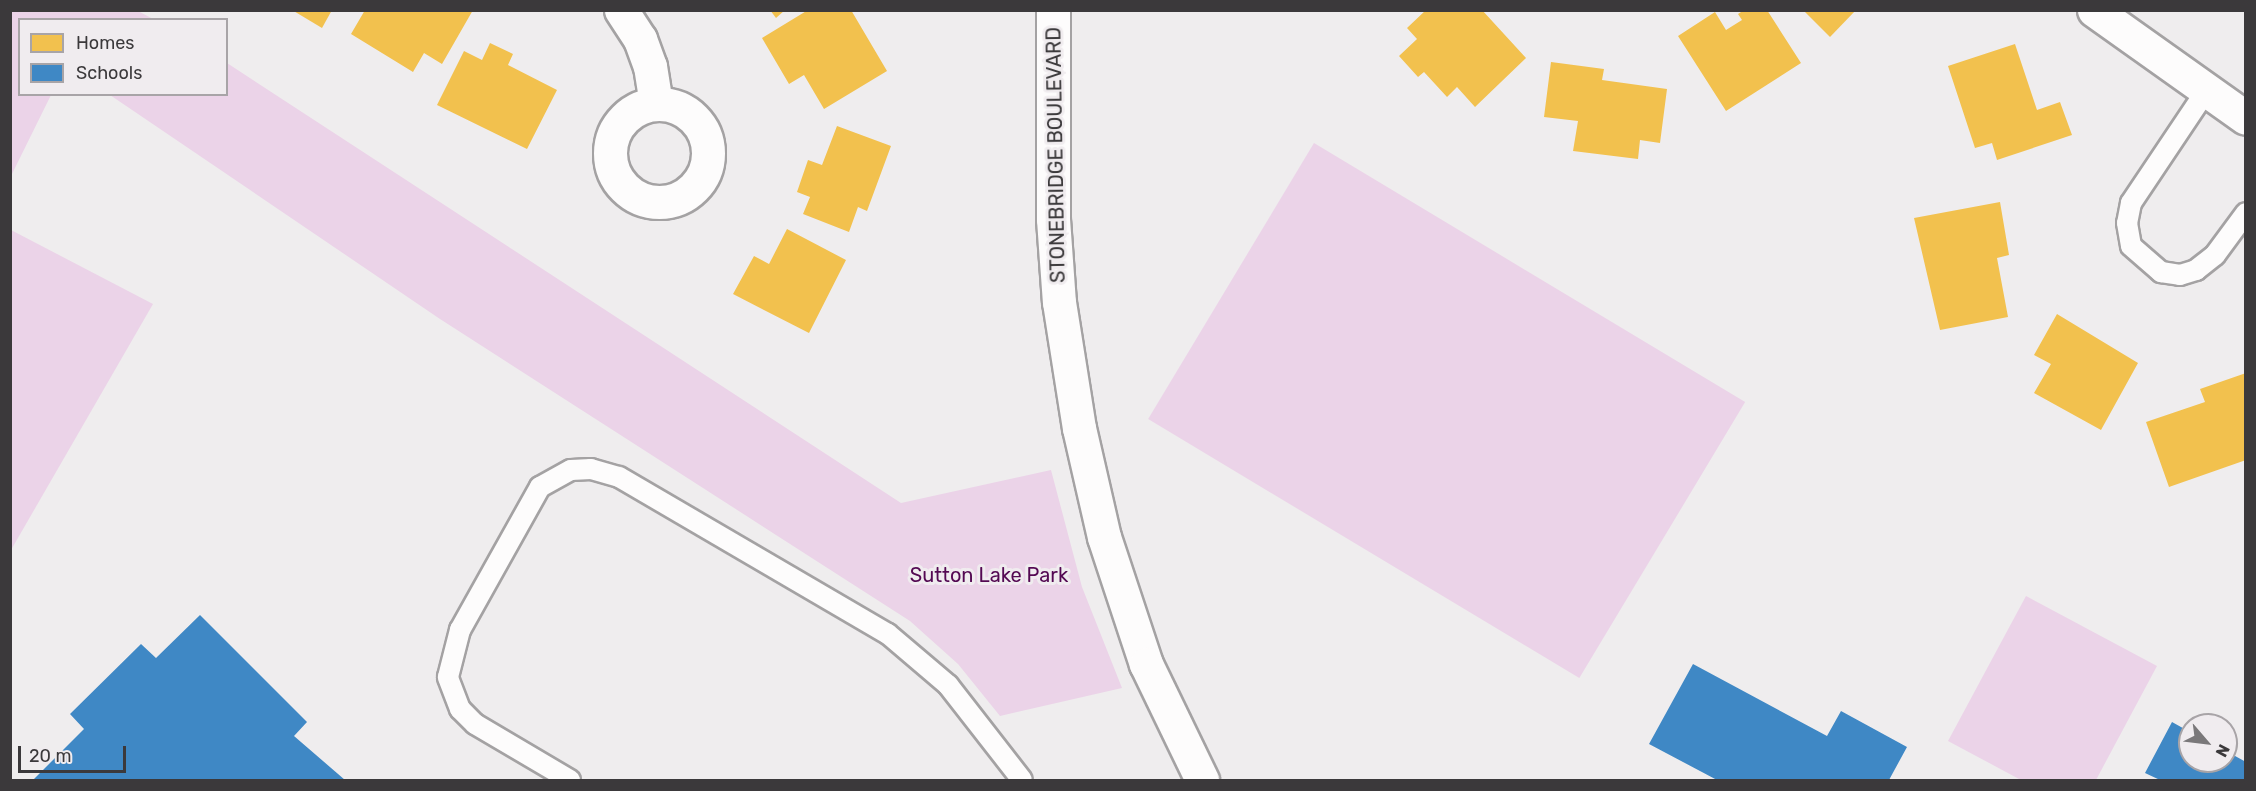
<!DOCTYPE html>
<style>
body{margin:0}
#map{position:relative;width:2256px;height:791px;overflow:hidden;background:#efedee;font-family:Rubik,sans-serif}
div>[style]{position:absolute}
.green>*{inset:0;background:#ebd3e8;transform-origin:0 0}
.homes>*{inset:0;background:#f2c14e}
.schools>*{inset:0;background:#3f88c5}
.roads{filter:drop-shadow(2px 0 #a4a2a3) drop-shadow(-2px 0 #a4a2a3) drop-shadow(0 2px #a4a2a3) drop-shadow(0 -2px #a4a2a3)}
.lane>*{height:20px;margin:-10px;padding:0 10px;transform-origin:10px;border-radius:10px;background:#fdfcfc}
.street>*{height:33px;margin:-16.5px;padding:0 16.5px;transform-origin:16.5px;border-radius:16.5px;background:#fdfcfc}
.street>.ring{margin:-16.5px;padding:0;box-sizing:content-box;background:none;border:33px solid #fdfcfc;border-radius:50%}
span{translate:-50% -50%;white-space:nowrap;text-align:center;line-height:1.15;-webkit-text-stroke:6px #f0ecef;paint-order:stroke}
.street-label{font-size:20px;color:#3b393b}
.park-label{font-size:20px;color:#540953}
.frame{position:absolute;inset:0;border:12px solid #3b393b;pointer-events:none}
.legend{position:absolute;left:18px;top:18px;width:210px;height:78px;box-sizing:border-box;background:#f0ecef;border:2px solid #a8a4a7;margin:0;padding:8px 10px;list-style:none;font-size:18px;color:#3b393b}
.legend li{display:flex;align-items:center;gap:12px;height:30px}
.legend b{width:30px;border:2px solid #a8a4a7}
.north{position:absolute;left:2178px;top:713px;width:60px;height:60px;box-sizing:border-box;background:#f0ecef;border:2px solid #a8a4a7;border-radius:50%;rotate:118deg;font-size:16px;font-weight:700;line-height:24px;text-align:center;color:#3b393b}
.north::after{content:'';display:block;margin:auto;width:21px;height:27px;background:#7a787a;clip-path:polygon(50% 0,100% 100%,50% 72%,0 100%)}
.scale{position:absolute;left:18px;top:746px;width:108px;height:27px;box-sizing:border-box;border:3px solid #3b393b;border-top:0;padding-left:8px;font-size:18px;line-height:21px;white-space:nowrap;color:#3b393b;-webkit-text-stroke:4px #f0ecef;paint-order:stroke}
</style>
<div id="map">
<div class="green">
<div style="clip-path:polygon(11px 10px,138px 11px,153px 19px,20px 20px,20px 94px,51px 95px,11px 176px)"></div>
<div style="clip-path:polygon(227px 63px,901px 503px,1051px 470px,1082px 587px,1122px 688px,1000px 716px,958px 664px,910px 621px,440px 319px,110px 95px,226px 94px)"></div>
<div style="left:1314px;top:143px;width:503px;height:322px;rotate:31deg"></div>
<div style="clip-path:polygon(11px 230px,153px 304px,11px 550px)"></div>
<div style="clip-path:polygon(2026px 596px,2157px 666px,2096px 780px,2021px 780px,1948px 741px)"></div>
</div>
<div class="homes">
<div style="clip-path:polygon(292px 10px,332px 10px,322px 28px)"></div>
<div style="clip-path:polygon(365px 10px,473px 10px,442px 64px,424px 53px,413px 72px,351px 34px)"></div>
<div style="clip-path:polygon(770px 10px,785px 10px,776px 18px)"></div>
<div style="clip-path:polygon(808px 10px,851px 10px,887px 71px,824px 109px,804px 75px,789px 84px,762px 38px)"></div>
<div style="clip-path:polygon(1426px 10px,1482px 10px,1526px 58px,1475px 107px,1457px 87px,1447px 97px,1424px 72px,1418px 77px,1399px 56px,1417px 39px,1407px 28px)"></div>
<div style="clip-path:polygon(1744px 10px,1767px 10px,1801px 63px,1726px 111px,1678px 36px,1715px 12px,1726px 30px,1742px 20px,1738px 14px)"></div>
<div style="clip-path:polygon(1803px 10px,1856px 10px,1830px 37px)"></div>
<div style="clip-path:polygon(490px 43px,513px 54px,508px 65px,557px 90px,527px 149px,437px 105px,464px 51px,482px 60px)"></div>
<div style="clip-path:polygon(2015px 44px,2037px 110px,2060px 102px,2072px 135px,1997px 160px,1992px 143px,1975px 148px,1948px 66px)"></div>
<div style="clip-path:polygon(1551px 62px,1604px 69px,1602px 80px,1667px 89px,1660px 143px,1640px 140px,1638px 159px,1573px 151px,1578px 121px,1544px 117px)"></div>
<div style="clip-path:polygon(837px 126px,891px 146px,867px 211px,858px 207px,849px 232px,803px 214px,810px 197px,797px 192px,808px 160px,822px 165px)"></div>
<div style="clip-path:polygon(2000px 202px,2009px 255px,1997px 258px,2008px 317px,1940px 330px,1914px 218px)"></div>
<div style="clip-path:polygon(787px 229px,846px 260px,809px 333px,733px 294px,754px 256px,769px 264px)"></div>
<div style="clip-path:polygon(2057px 314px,2138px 363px,2101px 430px,2034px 393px,2051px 364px,2034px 355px)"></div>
<div style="clip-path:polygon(2246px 373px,2246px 460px,2169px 487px,2146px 422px,2205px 402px,2200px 389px)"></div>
</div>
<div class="schools">
<div style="clip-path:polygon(200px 615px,307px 722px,294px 736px,345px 780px,33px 780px,84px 729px,70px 714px,141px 644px,156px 658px)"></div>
<div style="clip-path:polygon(1693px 664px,1827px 736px,1841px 711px,1907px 747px,1889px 780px,1717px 780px,1649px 744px)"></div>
<div style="clip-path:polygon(2172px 722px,2190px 732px,2190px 761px,2226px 761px,2226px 751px,2246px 762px,2246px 780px,2160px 780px,2145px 773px)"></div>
</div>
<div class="roads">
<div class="lane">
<div style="left:2206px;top:91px;width:135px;rotate:123.8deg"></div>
<div style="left:2131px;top:203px;width:20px;rotate:101deg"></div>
<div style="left:2127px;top:223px;width:23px;rotate:80deg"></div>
<div style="left:2131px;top:246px;width:40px;rotate:41deg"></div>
<div style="left:2161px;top:272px;width:19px;rotate:9deg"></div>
<div style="left:2180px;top:275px;width:17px;rotate:-17deg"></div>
<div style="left:2196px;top:270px;width:24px;rotate:-38deg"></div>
<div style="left:2215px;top:255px;width:52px;rotate:-53.6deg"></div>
<div style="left:570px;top:780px;width:110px;rotate:-149.5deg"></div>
<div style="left:475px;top:724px;width:21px;rotate:-135deg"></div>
<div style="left:460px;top:709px;width:34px;rotate:-111deg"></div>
<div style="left:448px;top:677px;width:49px;rotate:-75.7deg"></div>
<div style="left:460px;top:630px;width:164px;rotate:-60.8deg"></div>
<div style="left:540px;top:487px;width:35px;rotate:-29deg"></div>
<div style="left:571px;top:470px;width:20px;rotate:-3deg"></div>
<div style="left:591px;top:469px;width:29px;rotate:16deg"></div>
<div style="left:619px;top:477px;width:311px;rotate:30.3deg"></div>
<div style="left:888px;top:634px;width:79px;rotate:40.4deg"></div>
<div style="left:948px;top:685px;width:120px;rotate:52.1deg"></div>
</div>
<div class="street">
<div style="left:621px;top:10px;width:35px;rotate:57deg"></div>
<div style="left:640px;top:39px;width:29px;rotate:70deg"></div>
<div style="left:650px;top:66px;width:37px;rotate:81deg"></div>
<div style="left:1053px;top:10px;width:209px;rotate:90deg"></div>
<div style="left:1053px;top:219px;width:83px;rotate:85.9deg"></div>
<div style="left:1059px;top:302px;width:128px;rotate:81deg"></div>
<div style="left:1079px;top:428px;width:112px;rotate:77.1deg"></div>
<div style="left:1104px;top:537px;width:134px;rotate:71.7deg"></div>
<div style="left:1146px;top:664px;width:129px;rotate:64.2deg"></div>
<div style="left:2094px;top:10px;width:186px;rotate:35.4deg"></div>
<div class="ring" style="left:610px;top:104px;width:65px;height:65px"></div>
</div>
</div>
<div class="street-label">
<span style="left:1056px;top:155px;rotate:-91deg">STONEBRIDGE BOULEVARD</span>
</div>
<div class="park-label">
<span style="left:989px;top:575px">Sutton Lake Park</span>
</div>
<div class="frame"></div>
<ul class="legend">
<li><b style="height:16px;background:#f2c14e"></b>Homes</li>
<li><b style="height:16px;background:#3f88c5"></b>Schools</li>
</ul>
<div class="north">N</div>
<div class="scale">20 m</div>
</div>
